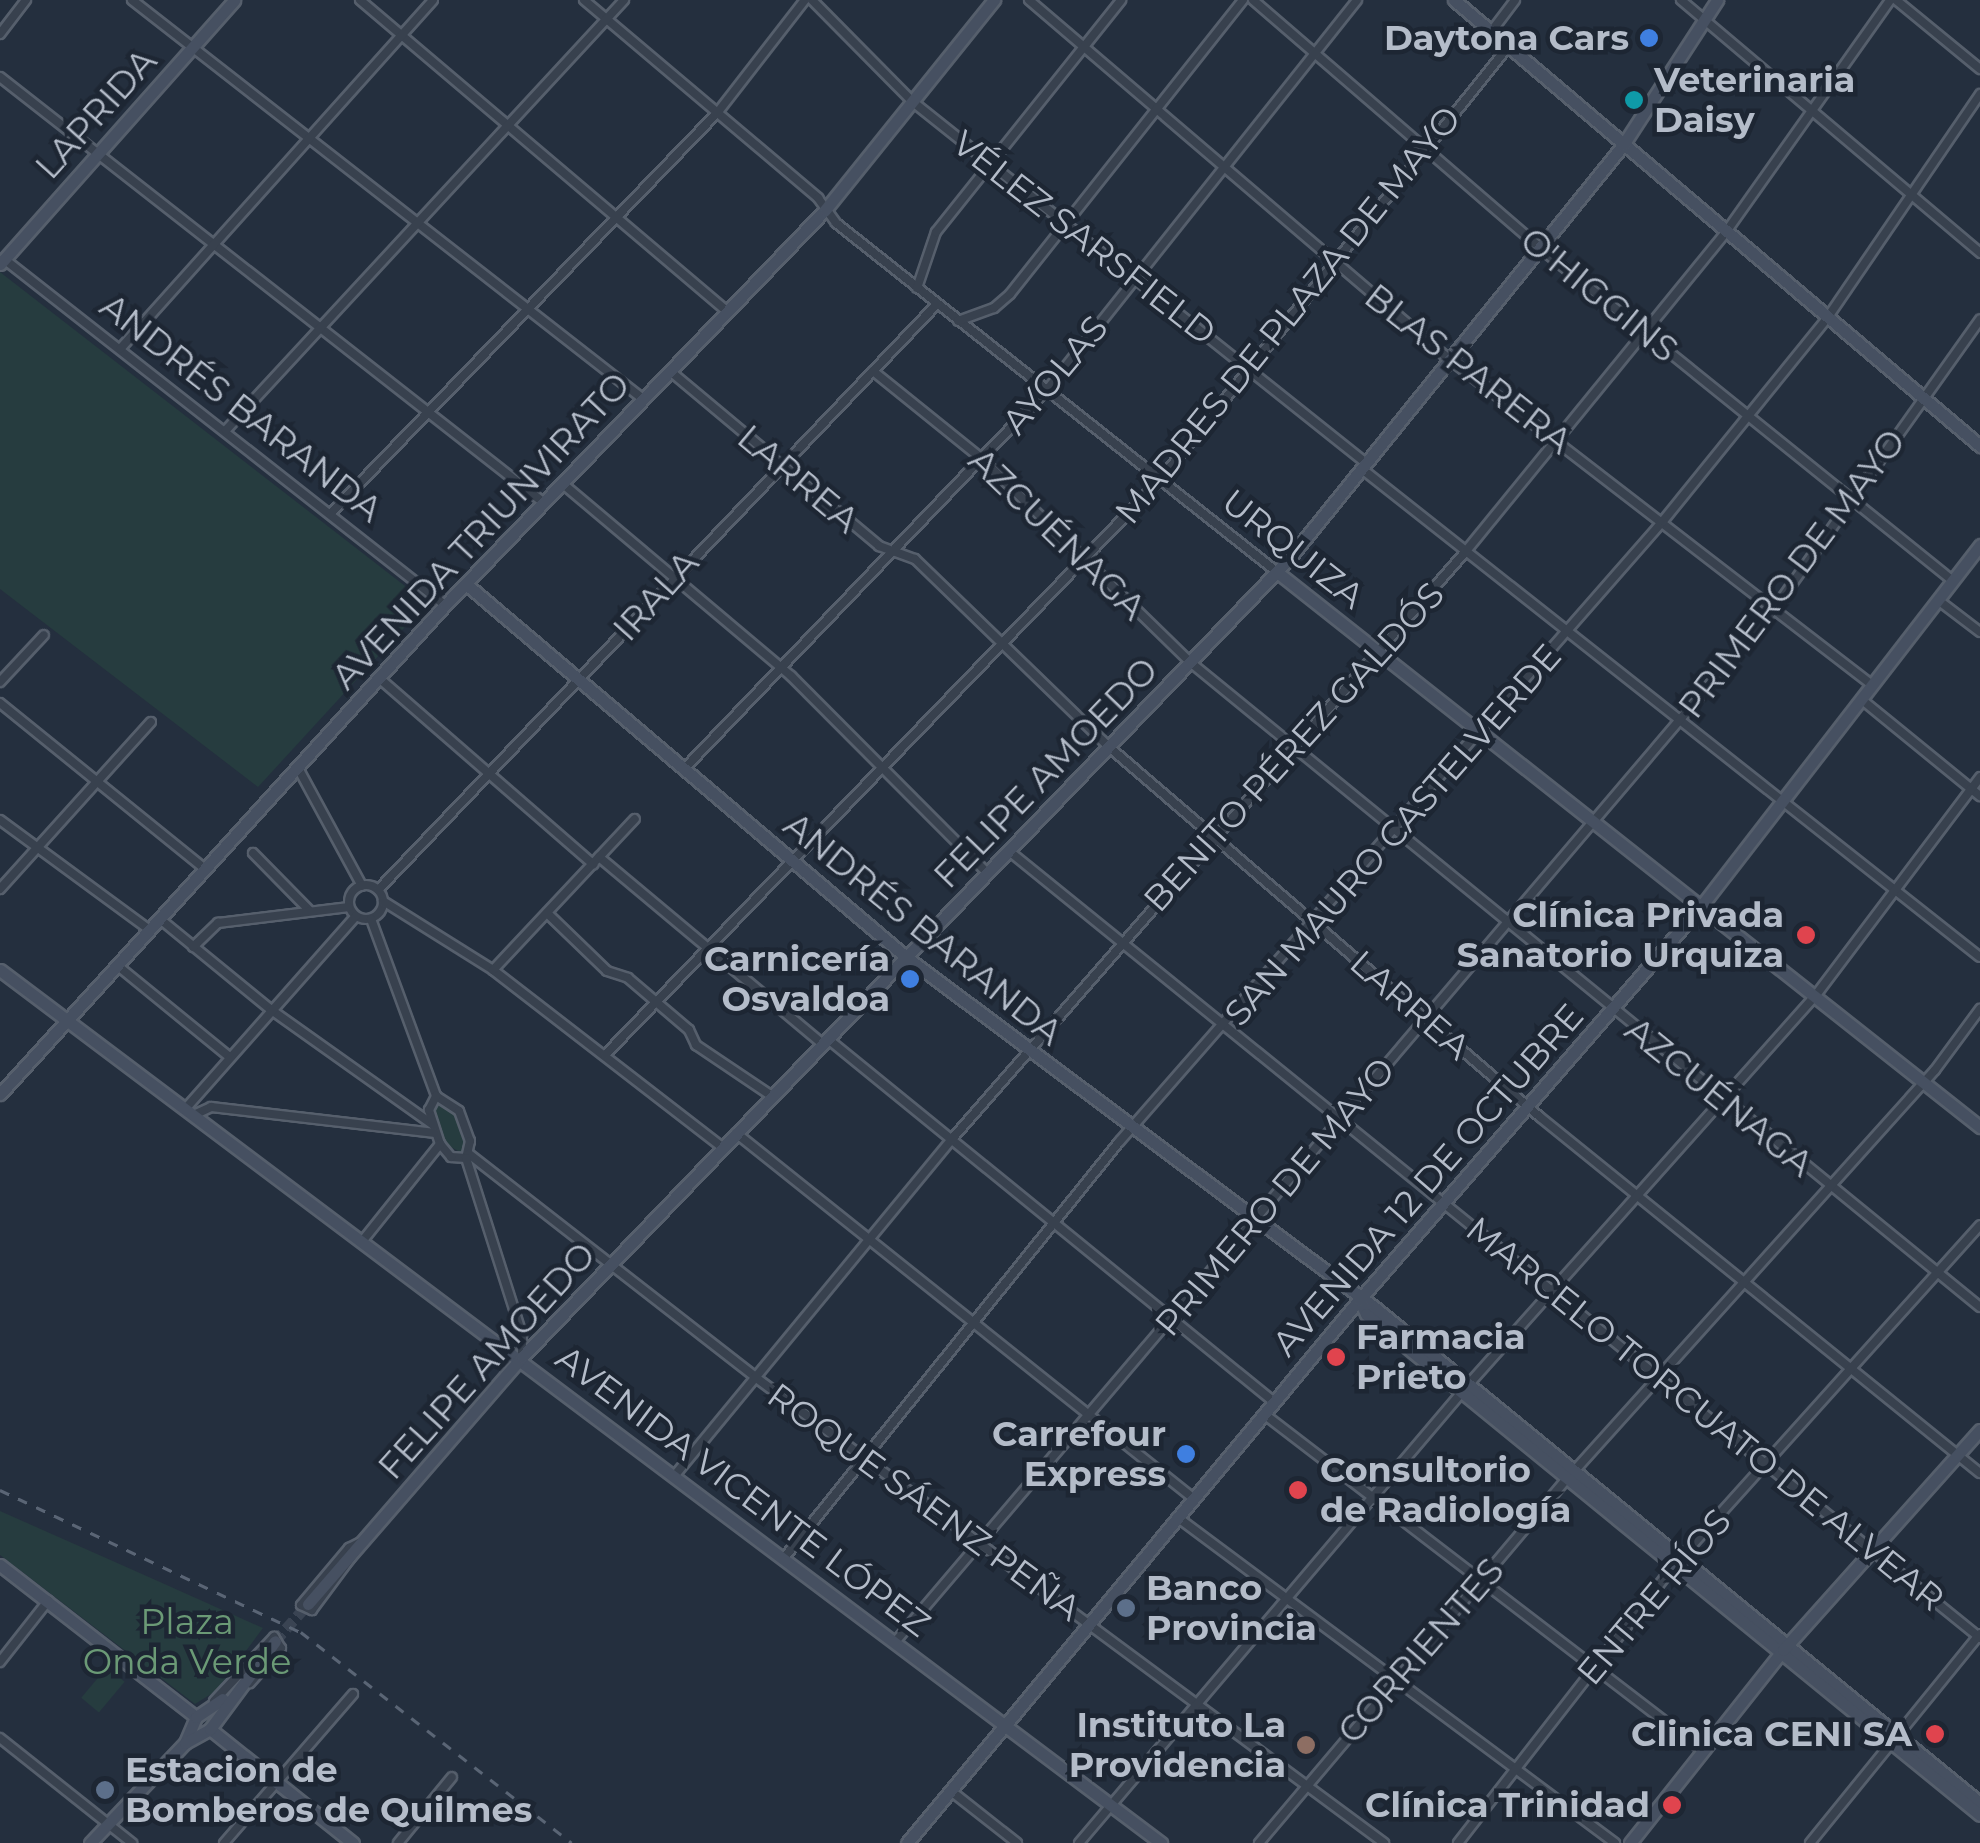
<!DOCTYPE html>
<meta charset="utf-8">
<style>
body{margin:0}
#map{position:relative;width:1980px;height:1843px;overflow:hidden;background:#242f3e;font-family:Montserrat,sans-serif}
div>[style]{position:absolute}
.green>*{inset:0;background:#263c3f;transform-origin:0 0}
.secondary-tunnel>*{height:11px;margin-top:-5.5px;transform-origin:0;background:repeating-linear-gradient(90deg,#3a4453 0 11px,transparent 0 16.5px)}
.roads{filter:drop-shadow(2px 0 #565f6c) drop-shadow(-2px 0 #565f6c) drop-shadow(0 2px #565f6c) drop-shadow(0 -2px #565f6c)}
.street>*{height:8px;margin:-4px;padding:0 4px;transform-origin:4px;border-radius:4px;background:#38414e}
.street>.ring{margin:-4px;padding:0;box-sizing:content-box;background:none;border:8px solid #38414e;border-radius:50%}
.secondary>*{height:11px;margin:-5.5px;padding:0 5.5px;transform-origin:5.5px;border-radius:5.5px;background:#465061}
.rail>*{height:2.5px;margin-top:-1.25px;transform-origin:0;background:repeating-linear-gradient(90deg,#5a6575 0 10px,transparent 0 20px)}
.dots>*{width:28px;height:28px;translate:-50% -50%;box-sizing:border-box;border:5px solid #1d2633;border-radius:50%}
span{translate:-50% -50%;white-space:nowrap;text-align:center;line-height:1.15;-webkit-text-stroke:9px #1d2633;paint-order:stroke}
.poi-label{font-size:35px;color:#b4bcc9;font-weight:700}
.right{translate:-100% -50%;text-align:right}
.left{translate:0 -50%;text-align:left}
.street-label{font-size:35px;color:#b4bcc9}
.park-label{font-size:35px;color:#6b9a76}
</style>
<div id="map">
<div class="green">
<div style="clip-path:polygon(0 272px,427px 603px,258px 787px,0 589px)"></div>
<div style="clip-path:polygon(437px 1098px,456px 1112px,467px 1142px,464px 1154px,443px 1143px,432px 1111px)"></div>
<div style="clip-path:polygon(0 1511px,151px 1578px,263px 1628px,216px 1691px,195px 1704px,0 1555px)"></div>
<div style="left:107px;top:1667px;width:23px;height:40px;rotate:40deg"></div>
</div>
<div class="secondary-tunnel">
<div style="left:275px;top:1641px;width:50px;rotate:-48.3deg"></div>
</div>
<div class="roads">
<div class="street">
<div style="left:132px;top:0;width:648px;rotate:37.98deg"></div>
<div style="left:360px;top:0;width:481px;rotate:40.3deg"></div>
<div style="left:584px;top:0;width:307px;rotate:40.2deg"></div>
<div style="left:818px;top:198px;width:31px;rotate:54deg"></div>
<div style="left:836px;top:223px;width:562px;rotate:38.36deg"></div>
<div style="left:812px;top:0;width:144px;rotate:45.3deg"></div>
<div style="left:913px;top:102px;width:579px;rotate:38.55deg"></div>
<div style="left:1029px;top:0;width:546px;rotate:40.54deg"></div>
<div style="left:1444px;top:355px;width:540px;rotate:37.63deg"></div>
<div style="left:1253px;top:0;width:379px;rotate:40.8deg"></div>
<div style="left:1540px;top:248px;width:531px;rotate:38.88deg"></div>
<div style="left:1681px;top:0;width:392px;rotate:40.2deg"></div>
<div style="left:1896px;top:0;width:109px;rotate:39.4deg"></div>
<div style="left:1491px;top:32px;width:40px;rotate:-53deg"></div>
<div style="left:0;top:34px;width:43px;rotate:-52.6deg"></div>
<div style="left:0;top:77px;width:691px;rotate:38.06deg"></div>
<div style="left:4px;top:259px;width:561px;rotate:38.12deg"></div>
<div style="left:917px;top:288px;width:59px;rotate:-71.3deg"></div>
<div style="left:936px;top:232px;width:297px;rotate:-51.4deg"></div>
<div style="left:958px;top:321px;width:38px;rotate:-20deg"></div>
<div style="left:994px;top:308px;width:21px;rotate:-41deg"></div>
<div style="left:1010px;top:294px;width:375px;rotate:-51.6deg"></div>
<div style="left:121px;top:348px;width:467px;rotate:-48.1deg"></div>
<div style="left:670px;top:371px;width:273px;rotate:39.9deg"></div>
<div style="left:879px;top:546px;width:38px;rotate:20deg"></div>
<div style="left:915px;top:559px;width:270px;rotate:44.1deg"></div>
<div style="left:1109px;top:747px;width:568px;rotate:40.65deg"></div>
<div style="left:1540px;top:1117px;width:566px;rotate:38.98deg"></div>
<div style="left:873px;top:371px;width:140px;rotate:38.9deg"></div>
<div style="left:982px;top:459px;width:291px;rotate:44.3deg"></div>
<div style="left:1190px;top:662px;width:1020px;rotate:39.23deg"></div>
<div style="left:226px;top:430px;width:586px;rotate:-47.21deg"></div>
<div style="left:1362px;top:469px;width:787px;rotate:38.3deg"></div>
<div style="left:563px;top:484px;width:298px;rotate:40.1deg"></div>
<div style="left:791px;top:676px;width:278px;rotate:45.1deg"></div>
<div style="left:331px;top:513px;width:557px;rotate:-46.02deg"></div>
<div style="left:718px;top:112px;width:142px;rotate:-52.2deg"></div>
<div style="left:1938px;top:600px;width:53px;rotate:37.3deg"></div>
<div style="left:379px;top:678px;width:284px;rotate:41deg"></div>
<div style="left:0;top:682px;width:64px;rotate:-46.9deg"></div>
<div style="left:1861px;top:699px;width:154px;rotate:39.2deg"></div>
<div style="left:0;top:703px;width:264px;rotate:39deg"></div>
<div style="left:298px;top:768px;width:134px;rotate:61.5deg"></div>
<div style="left:684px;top:769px;width:525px;rotate:-46.24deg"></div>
<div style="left:1047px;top:390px;width:498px;rotate:-51.5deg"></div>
<div style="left:0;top:820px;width:186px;rotate:36.3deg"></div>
<div style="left:1009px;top:851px;width:1250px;rotate:39.02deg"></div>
<div style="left:253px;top:853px;width:81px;rotate:45.5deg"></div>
<div style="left:599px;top:857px;width:292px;rotate:39.9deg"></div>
<div class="ring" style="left:349px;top:885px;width:26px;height:26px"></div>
<div style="left:0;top:889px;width:225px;rotate:-47.9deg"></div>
<div style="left:378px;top:890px;width:810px;rotate:-46.35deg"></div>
<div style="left:383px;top:901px;width:130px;rotate:32.1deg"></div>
<div style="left:493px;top:970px;width:289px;rotate:37.7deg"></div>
<div style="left:547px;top:913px;width:83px;rotate:44deg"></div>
<div style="left:607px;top:971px;width:22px;rotate:18deg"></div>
<div style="left:628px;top:978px;width:80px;rotate:40.4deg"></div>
<div style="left:689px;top:1030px;width:17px;rotate:65deg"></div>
<div style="left:696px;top:1045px;width:92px;rotate:33.9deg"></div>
<div style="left:160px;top:919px;width:142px;rotate:39.3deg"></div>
<div style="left:270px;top:1009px;width:199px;rotate:35.4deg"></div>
<div style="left:371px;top:919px;width:189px;rotate:69.8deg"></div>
<div style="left:193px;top:947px;width:35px;rotate:-44deg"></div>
<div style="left:218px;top:923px;width:132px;rotate:-7deg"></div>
<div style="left:118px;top:966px;width:141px;rotate:39.2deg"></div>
<div style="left:493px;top:970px;width:207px;rotate:-46.8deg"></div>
<div style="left:828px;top:1039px;width:575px;rotate:39.14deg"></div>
<div style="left:605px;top:1055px;width:799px;rotate:-46.01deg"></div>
<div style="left:1160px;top:480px;width:556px;rotate:-51.21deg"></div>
<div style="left:436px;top:1096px;width:27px;rotate:33deg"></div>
<div style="left:459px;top:1111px;width:32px;rotate:70deg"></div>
<div style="left:470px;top:1141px;width:17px;rotate:103deg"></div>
<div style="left:466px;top:1158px;width:15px;rotate:-176deg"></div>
<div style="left:451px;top:1157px;width:17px;rotate:-130deg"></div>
<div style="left:440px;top:1144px;width:36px;rotate:-108deg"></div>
<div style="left:429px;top:1110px;width:16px;rotate:-63deg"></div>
<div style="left:187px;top:1107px;width:255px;rotate:-48.5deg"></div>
<div style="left:196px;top:1114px;width:17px;rotate:-25deg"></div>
<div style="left:211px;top:1107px;width:226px;rotate:6.6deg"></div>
<div style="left:736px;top:1133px;width:585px;rotate:38.61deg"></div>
<div style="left:469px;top:1154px;width:363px;rotate:37.9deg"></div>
<div style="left:755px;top:1377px;width:783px;rotate:36.53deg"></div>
<div style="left:466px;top:1158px;width:186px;rotate:72.4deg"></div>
<div style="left:522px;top:1335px;width:22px;rotate:90deg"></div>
<div style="left:364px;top:1239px;width:122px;rotate:-51.3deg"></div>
<div style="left:1264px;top:1414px;width:552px;rotate:37.49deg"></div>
<div style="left:675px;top:1475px;width:435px;rotate:-50.5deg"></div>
<div style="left:952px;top:1139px;width:781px;rotate:-48.84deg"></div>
<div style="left:1466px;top:551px;width:412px;rotate:-50.8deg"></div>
<div style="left:1726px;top:232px;width:284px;rotate:-54.7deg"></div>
<div style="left:1177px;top:1517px;width:546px;rotate:36.66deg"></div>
<div style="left:363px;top:1541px;width:86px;rotate:126.5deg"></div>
<div style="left:312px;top:1610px;width:12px;rotate:-156deg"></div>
<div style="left:301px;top:1605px;width:75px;rotate:-49.9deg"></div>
<div style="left:349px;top:1548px;width:16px;rotate:-27deg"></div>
<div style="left:784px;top:1558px;width:534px;rotate:-51.16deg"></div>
<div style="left:1119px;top:1142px;width:826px;rotate:-48.78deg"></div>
<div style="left:1663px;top:521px;width:262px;rotate:-51deg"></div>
<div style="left:1828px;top:317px;width:270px;rotate:-55.7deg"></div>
<div style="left:895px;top:1642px;width:1358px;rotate:-49.6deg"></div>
<div style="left:1775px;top:608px;width:354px;rotate:-54.6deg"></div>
<div style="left:0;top:1662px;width:78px;rotate:-51.8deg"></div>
<div style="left:214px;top:1701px;width:88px;rotate:-46.8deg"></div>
<div style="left:274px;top:1637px;width:13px;rotate:58deg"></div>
<div style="left:281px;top:1648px;width:47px;rotate:131.5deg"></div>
<div style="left:0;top:1738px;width:169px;rotate:38.5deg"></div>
<div style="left:951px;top:1791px;width:84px;rotate:38.2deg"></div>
<div style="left:224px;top:1843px;width:197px;rotate:-49.1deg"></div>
<div style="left:398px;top:1843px;width:85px;rotate:-50.7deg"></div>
<div style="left:1079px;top:1843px;width:601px;rotate:-49.66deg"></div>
<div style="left:1468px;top:1385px;width:523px;rotate:-48.26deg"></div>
<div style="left:1816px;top:995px;width:273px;rotate:-53deg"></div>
<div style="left:1259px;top:1843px;width:477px;rotate:-49.8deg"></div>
<div style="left:1567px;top:1479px;width:550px;rotate:-48.02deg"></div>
<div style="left:1935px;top:1070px;width:76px;rotate:-53.6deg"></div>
<div style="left:1458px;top:1843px;width:353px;rotate:-52.1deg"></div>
<div style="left:1675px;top:1564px;width:456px;rotate:-48deg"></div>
<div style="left:1810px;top:1843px;width:269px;rotate:-50.9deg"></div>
</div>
<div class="secondary">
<div style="left:1454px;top:0;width:690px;rotate:40.29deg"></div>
<div style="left:0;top:264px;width:353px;rotate:-48.4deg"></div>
<div style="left:1277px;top:572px;width:896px;rotate:38.29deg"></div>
<div style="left:466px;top:584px;width:577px;rotate:40.29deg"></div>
<div style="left:906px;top:957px;width:584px;rotate:36.79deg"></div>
<div style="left:1374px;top:1307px;width:783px;rotate:39.3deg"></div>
<div style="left:0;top:970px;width:1453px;rotate:36.94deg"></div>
<div style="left:0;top:1094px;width:661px;rotate:-47.7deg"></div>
<div style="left:445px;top:605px;width:548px;rotate:-46.11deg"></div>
<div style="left:825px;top:210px;width:270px;rotate:-51.2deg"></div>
<div style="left:1359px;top:1300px;width:16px;rotate:63deg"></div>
<div style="left:1366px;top:1314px;width:792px;rotate:39.21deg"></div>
<div style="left:0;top:1565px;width:248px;rotate:37.8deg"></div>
<div style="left:308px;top:1604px;width:327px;rotate:-49.1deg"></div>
<div style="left:522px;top:1357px;width:1104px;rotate:-46.14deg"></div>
<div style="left:1287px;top:561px;width:535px;rotate:-51.07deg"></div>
<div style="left:1623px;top:145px;width:173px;rotate:-57deg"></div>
<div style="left:210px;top:1729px;width:183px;rotate:38.6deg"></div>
<div style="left:185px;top:1743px;width:28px;rotate:-67deg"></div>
<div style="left:196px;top:1717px;width:32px;rotate:-34deg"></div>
<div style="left:90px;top:1843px;width:138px;rotate:-46.5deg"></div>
<div style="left:185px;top:1743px;width:29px;rotate:-29deg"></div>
<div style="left:210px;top:1729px;width:109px;rotate:-53.5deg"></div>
<div style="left:907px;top:1843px;width:707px;rotate:-50.23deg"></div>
<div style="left:1359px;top:1300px;width:523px;rotate:-49.03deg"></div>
<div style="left:1702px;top:905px;width:455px;rotate:-52.3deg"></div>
<div style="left:1630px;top:1843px;width:246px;rotate:-51.6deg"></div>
<div style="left:1783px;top:1650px;width:295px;rotate:-48.2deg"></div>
</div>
</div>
<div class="rail">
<div style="left:0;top:1490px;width:333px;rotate:25.3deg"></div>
<div style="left:301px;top:1632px;width:343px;rotate:37.9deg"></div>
</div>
<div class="dots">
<div style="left:1649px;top:38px;background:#3f7fe0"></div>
<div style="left:1634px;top:100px;background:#0f9aa8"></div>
<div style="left:1806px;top:935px;background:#e0444e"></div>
<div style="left:910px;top:979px;background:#3f7fe0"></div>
<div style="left:1336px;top:1357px;background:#e0444e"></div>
<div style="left:1186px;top:1454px;background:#3f7fe0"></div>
<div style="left:1298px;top:1490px;background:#e0444e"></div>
<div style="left:1126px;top:1608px;background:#5c6f8a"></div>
<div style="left:1935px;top:1734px;background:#e0444e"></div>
<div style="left:1306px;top:1745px;background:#8d6e63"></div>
<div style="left:105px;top:1790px;background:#5c6f8a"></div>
<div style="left:1672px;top:1805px;background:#e0444e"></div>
</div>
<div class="poi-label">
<span class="right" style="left:1629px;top:38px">Daytona Cars</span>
<span class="left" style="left:1654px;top:100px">Veterinaria<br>Daisy</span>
<span class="right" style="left:1784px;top:935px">Clínica Privada<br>Sanatorio Urquiza</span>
<span class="right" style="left:890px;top:979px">Carnicería<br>Osvaldoa</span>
<span class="left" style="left:1356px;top:1357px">Farmacia<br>Prieto</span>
<span class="right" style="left:1166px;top:1454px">Carrefour<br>Express</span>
<span class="left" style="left:1320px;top:1490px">Consultorio<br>de Radiología</span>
<span class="left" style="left:1146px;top:1608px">Banco<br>Provincia</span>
<span class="right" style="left:1286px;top:1745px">Instituto La<br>Providencia</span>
<span class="right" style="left:1912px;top:1734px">Clinica CENI SA</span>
<span class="left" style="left:125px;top:1790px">Estacion de<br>Bomberos de Quilmes</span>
<span class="right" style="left:1650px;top:1805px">Clínica Trinidad</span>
</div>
<div class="street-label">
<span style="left:96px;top:114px;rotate:-48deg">LAPRIDA</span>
<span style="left:1084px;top:238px;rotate:38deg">VÉLEZ SARSFIELD</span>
<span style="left:1599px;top:295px;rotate:39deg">O'HIGGINS</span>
<span style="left:1288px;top:315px;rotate:-51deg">MADRES DE PLAZA DE MAYO</span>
<span style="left:1468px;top:369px;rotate:38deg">BLAS PARERA</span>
<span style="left:1055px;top:375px;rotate:-50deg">AYOLAS</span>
<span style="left:241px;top:408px;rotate:38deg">ANDRÉS BARANDA</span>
<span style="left:798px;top:479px;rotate:40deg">LARREA</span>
<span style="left:481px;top:531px;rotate:-47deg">AVENIDA TRIUNVIRATO</span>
<span style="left:1057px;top:534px;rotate:44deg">AZCUÉNAGA</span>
<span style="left:1293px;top:549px;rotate:38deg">URQUIZA</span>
<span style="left:1792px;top:574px;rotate:-53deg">PRIMERO DE MAYO</span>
<span style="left:656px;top:596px;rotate:-48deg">IRALA</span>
<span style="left:1294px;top:747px;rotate:-48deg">BENITO PÉREZ GALDÓS</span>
<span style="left:1046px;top:773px;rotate:-46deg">FELIPE AMOEDO</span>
<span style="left:1393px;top:835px;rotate:-49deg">SAN MAURO CASTELVERDE</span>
<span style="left:923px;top:929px;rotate:39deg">ANDRÉS BARANDA</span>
<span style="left:1410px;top:1005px;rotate:41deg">LARREA</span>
<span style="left:1719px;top:1097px;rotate:39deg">AZCUÉNAGA</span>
<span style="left:1428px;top:1180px;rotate:-49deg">AVENIDA 12 DE OCTUBRE</span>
<span style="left:1275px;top:1197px;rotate:-50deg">PRIMERO DE MAYO</span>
<span style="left:487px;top:1361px;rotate:-48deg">FELIPE AMOEDO</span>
<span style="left:1705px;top:1414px;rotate:39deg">MARCELO TORCUATO DE ALVEAR</span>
<span style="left:743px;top:1491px;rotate:37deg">AVENIDA VICENTE LÓPEZ</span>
<span style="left:924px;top:1502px;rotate:36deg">ROQUE SÁENZ PEÑA</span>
<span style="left:1654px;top:1597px;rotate:-50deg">ENTRE RÍOS</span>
<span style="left:1421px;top:1651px;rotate:-49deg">CORRIENTES</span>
</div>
<div class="park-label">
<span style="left:187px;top:1642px">Plaza<br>Onda Verde</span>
</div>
</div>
